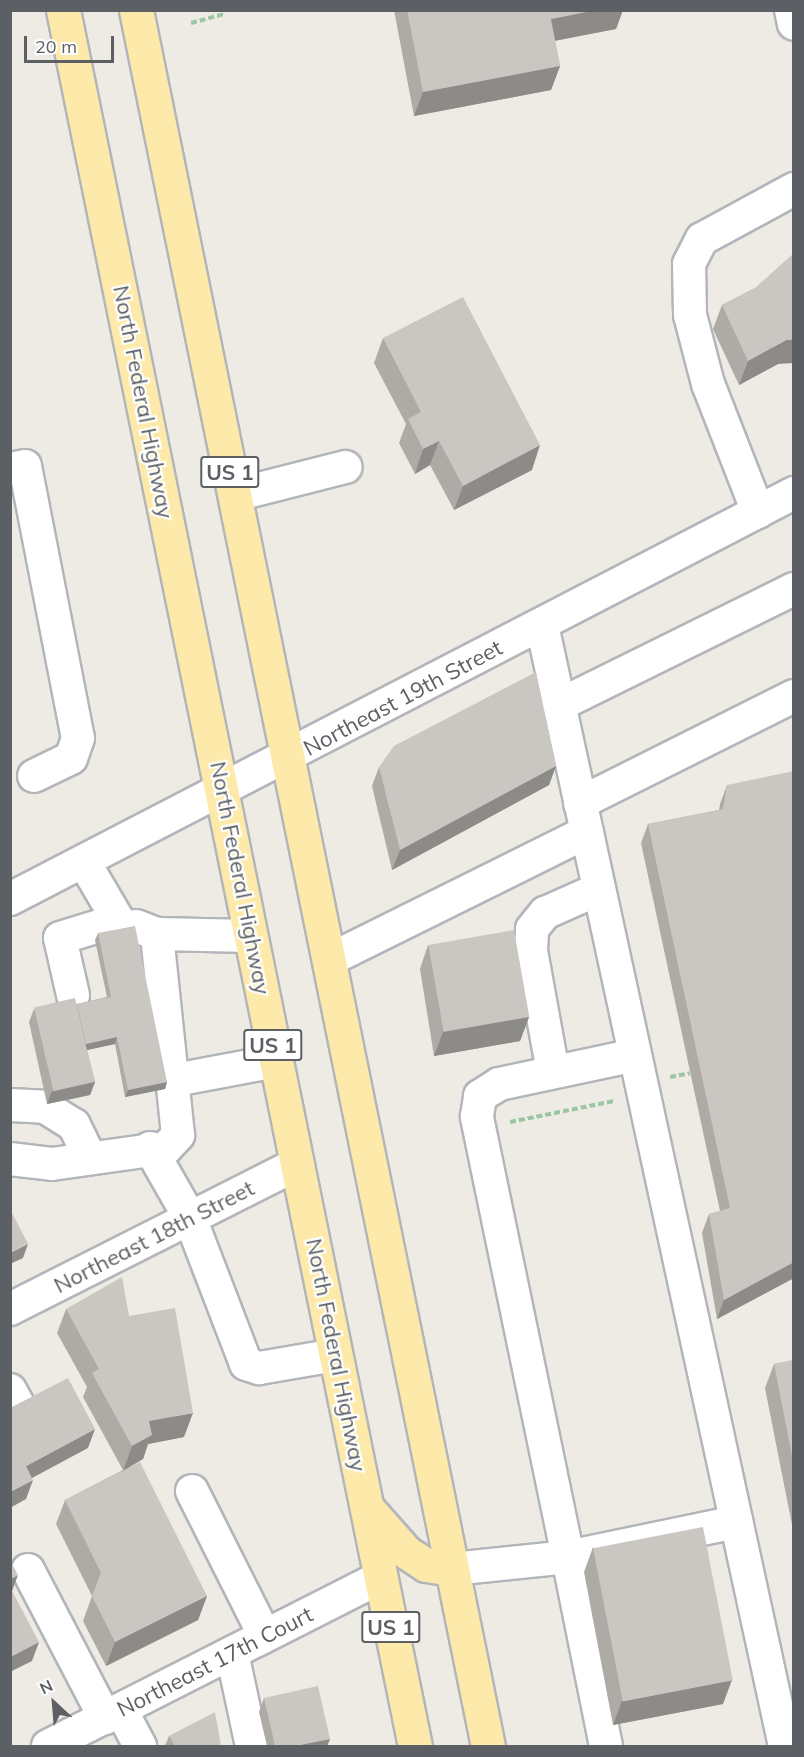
<!DOCTYPE html>
<style>
body{margin:0}
#map{position:relative;width:804px;height:1757px;overflow:hidden;background:#eeebe4;font-family:Mulish,sans-serif}
div>[style]{position:absolute}
.path>*{height:4px;margin-top:-2px;transform-origin:0;background:repeating-linear-gradient(90deg,#9bc6a4 0 6px,transparent 0 9px)}
.roads{filter:drop-shadow(2px 0 #b2b5b9) drop-shadow(-2px 0 #b2b5b9) drop-shadow(0 2px #b2b5b9) drop-shadow(0 -2px #b2b5b9)}
.minor>*{height:32px;margin:-16px;padding:0 16px;transform-origin:16px;border-radius:16px;background:#fff}
.major>*{height:33px;margin:-16.5px;padding:0 16.5px;transform-origin:16.5px;border-radius:16.5px;background:#fdeaaa}
.wall>*{inset:0;background:#aeaaa6}
.shaded-wall>*{inset:0;background:#8d8b87}
.building>*{inset:0;background:#cac6c1;transform-origin:0 0}
span{translate:-50% -50%;white-space:nowrap;text-align:center;line-height:1.15;-webkit-text-stroke:4.5px #fff;paint-order:stroke}
.shield-label span{padding:2px 4px;background:#fff;border:2px solid;border-radius:4px;-webkit-text-stroke-width:0}
.shield-label{font-size:21px;color:#5c6064;font-weight:700}
.street-label{font-size:22px;color:#5c6064}
.frame{position:absolute;inset:0;border:12px solid #5c6064;pointer-events:none}
.north{position:absolute;left:24px;top:1673px;width:60px;height:60px;-webkit-text-stroke:4px #fff;paint-order:stroke;rotate:334deg;font-size:16px;font-weight:700;line-height:24px;text-align:center;color:#5c6064}
.north::after{content:'';display:block;margin:auto;width:21px;height:27px;background:#5c6064;clip-path:polygon(50% 0,100% 100%,50% 72%,0 100%)}
.scale{position:absolute;left:24px;top:36px;width:90px;height:27px;box-sizing:border-box;border:3px solid #5c6064;border-top:0;padding-left:8px;font-size:18px;line-height:21px;white-space:nowrap;color:#5c6064;-webkit-text-stroke:4px #fff;paint-order:stroke}
</style>
<div id="map">
<div class="path">
<div style="left:191px;top:23px;width:35px;rotate:-15deg"></div>
<div style="left:670px;top:1077px;width:20px;rotate:-11deg"></div>
<div style="left:510px;top:1122px;width:106px;rotate:-11.4deg"></div>
</div>
<div class="roads">
<div class="minor">
<div style="left:791px;top:10px;width:14px;rotate:78deg"></div>
<div style="left:10px;top:469px;width:15px;rotate:-11deg"></div>
<div style="left:25px;top:466px;width:277px;rotate:79deg"></div>
<div style="left:78px;top:738px;width:21px;rotate:109deg"></div>
<div style="left:71px;top:758px;width:41px;rotate:154.1deg"></div>
<div style="left:235px;top:495px;width:114px;rotate:-14.2deg"></div>
<div style="left:758px;top:512px;width:137px;rotate:-111.3deg"></div>
<div style="left:708px;top:384px;width:71px;rotate:-104.6deg"></div>
<div style="left:690px;top:315px;width:51px;rotate:-91.1deg"></div>
<div style="left:689px;top:264px;width:28px;rotate:-63deg"></div>
<div style="left:702px;top:239px;width:105px;rotate:-28.5deg"></div>
<div style="left:542px;top:625px;width:1147px;rotate:77.77deg"></div>
<div style="left:559px;top:705px;width:262px;rotate:-26.3deg"></div>
<div style="left:580px;top:803px;width:239px;rotate:-26.6deg"></div>
<div style="left:10px;top:899px;width:883px;rotate:-27.38deg"></div>
<div style="left:136px;top:926px;width:22px;rotate:21deg"></div>
<div style="left:157px;top:934px;width:94px;rotate:1.2deg"></div>
<div style="left:329px;top:960px;width:288px;rotate:-26.4deg"></div>
<div style="left:73px;top:995px;width:58px;rotate:-102.8deg"></div>
<div style="left:60px;top:938px;width:61px;rotate:-17.2deg"></div>
<div style="left:118px;top:920px;width:67px;rotate:-120.4deg"></div>
<div style="left:553px;top:1072px;width:123px;rotate:-100.3deg"></div>
<div style="left:531px;top:951px;width:22px;rotate:-87deg"></div>
<div style="left:532px;top:929px;width:21px;rotate:-51deg"></div>
<div style="left:545px;top:913px;width:59px;rotate:-24deg"></div>
<div style="left:175px;top:1080px;width:103px;rotate:-10.7deg"></div>
<div style="left:10px;top:1105px;width:35px;rotate:3deg"></div>
<div style="left:45px;top:1107px;width:34px;rotate:32deg"></div>
<div style="left:74px;top:1125px;width:37px;rotate:64deg"></div>
<div style="left:150px;top:1148px;width:81px;rotate:60.3deg"></div>
<div style="left:190px;top:1218px;width:156px;rotate:69deg"></div>
<div style="left:246px;top:1364px;width:14px;rotate:17deg"></div>
<div style="left:259px;top:1368px;width:78px;rotate:-9.6deg"></div>
<div style="left:10px;top:1159px;width:42px;rotate:6.8deg"></div>
<div style="left:52px;top:1164px;width:115px;rotate:-8deg"></div>
<div style="left:166px;top:1148px;width:18px;rotate:-47deg"></div>
<div style="left:178px;top:1135px;width:202px;rotate:-96deg"></div>
<div style="left:10px;top:1309px;width:322px;rotate:-26.8deg"></div>
<div style="left:10px;top:1390px;width:18px;rotate:61deg"></div>
<div style="left:192px;top:1491px;width:162px;rotate:63.3deg"></div>
<div style="left:452px;top:1569px;width:117px;rotate:-5.9deg"></div>
<div style="left:568px;top:1557px;width:450px;rotate:-101.7deg"></div>
<div style="left:477px;top:1116px;width:20px;rotate:-81deg"></div>
<div style="left:480px;top:1096px;width:22px;rotate:-32deg"></div>
<div style="left:499px;top:1084px;width:139px;rotate:-12deg"></div>
<div style="left:28px;top:1570px;width:167px;rotate:62.5deg"></div>
<div style="left:232px;top:1653px;width:95px;rotate:77.9deg"></div>
<div style="left:121px;top:1710px;width:41px;rotate:62.2deg"></div>
<div style="left:48px;top:1746px;width:373px;rotate:-26.9deg"></div>
<div style="left:606px;top:1746px;width:193px;rotate:-101.4deg"></div>
<div style="left:568px;top:1557px;width:172px;rotate:-11.8deg"></div>
</div>
<div class="major">
<div style="left:63px;top:10px;width:1771px;rotate:78.54deg"></div>
<div style="left:136px;top:10px;width:1771px;rotate:78.54deg"></div>
<div style="left:368px;top:1509px;width:57px;rotate:48.5deg"></div>
<div style="left:406px;top:1552px;width:24px;rotate:33deg"></div>
<div style="left:426px;top:1565px;width:26px;rotate:9deg"></div>
</div>
</div>
<div class="wall">
<div style="clip-path:polygon(394px 10px,623px 10px,616px 29px,555px 41px,560px 66px,551px 90px,414px 116px)"></div>
<div style="clip-path:polygon(755px 288px,778px 364px,739px 385px,713px 329px,722px 305px)"></div>
<div style="clip-path:polygon(383px 338px,532px 470px,454px 510px,430px 465px,415px 474px,399px 443px,406px 424px,374px 363px)"></div>
<div style="clip-path:polygon(556px 766px,549px 785px,392px 870px,372px 786px,379px 767px)"></div>
<div style="clip-path:polygon(727px 785px,794px 1278px,717px 1319px,702px 1233px,709px 1214px,720px 1211px,641px 843px,648px 824px,719px 810px,720px 804px)"></div>
<div style="clip-path:polygon(98px 933px,167px 1082px,165px 1089px,125px 1097px,115px 1044px,87px 1050px,95px 1082px,90px 1095px,47px 1104px,29px 1022px,34px 1009px,77px 1004px,107px 997px,95px 940px)"></div>
<div style="clip-path:polygon(428px 945px,529px 1017px,520px 1041px,434px 1056px,420px 969px)"></div>
<div style="clip-path:polygon(66px 1309px,129px 1316px,184px 1437px,148px 1444px,143px 1459px,129px 1467px,207px 1596px,198px 1620px,106px 1666px,83px 1621px,92px 1596px,56px 1524px,65px 1500px,123px 1470px,83px 1397px,87px 1387px,57px 1333px)"></div>
<div style="clip-path:polygon(794px 1360px,794px 1535px,765px 1388px,774px 1364px)"></div>
<div style="clip-path:polygon(593px 1547px,723px 1704px,613px 1725px,584px 1572px)"></div>
<div style="clip-path:polygon(264px 1698px,330px 1739px,327px 1746px,267px 1746px,259px 1712px)"></div>
<div style="clip-path:polygon(169px 1736px,221px 1746px,165px 1746px)"></div>
</div>
<div class="shaded-wall">
<div style="clip-path:polygon(596px 10px,623px 10px,616px 29px,542px 43px,551px 19px)"></div>
<div style="clip-path:polygon(560px 66px,551px 90px,414px 116px,423px 92px)"></div>
<div style="clip-path:polygon(794px 339px,794px 363px,778px 364px,739px 385px,748px 361px,786px 340px)"></div>
<div style="clip-path:polygon(439px 441px,430px 465px,415px 474px,423px 449px)"></div>
<div style="clip-path:polygon(540px 445px,532px 470px,454px 510px,463px 486px)"></div>
<div style="clip-path:polygon(556px 766px,549px 785px,392px 870px,400px 850px)"></div>
<div style="clip-path:polygon(529px 1017px,520px 1041px,434px 1056px,443px 1032px)"></div>
<div style="clip-path:polygon(117px 1037px,115px 1044px,78px 1052px,81px 1045px)"></div>
<div style="clip-path:polygon(95px 1082px,90px 1095px,47px 1104px,52px 1091px)"></div>
<div style="clip-path:polygon(167px 1082px,165px 1089px,125px 1097px,128px 1090px)"></div>
<div style="clip-path:polygon(28px 1244px,23px 1258px,10px 1264px,10px 1253px)"></div>
<div style="clip-path:polygon(794px 1262px,794px 1278px,717px 1319px,724px 1300px)"></div>
<div style="clip-path:polygon(193px 1413px,184px 1437px,148px 1444px,143px 1459px,123px 1471px,132px 1446px,149px 1421px)"></div>
<div style="clip-path:polygon(95px 1429px,88px 1448px,19px 1485px,26px 1466px)"></div>
<div style="clip-path:polygon(33px 1480px,26px 1499px,10px 1508px,10px 1492px)"></div>
<div style="clip-path:polygon(18px 1575px,11px 1594px,10px 1595px,10px 1579px)"></div>
<div style="clip-path:polygon(207px 1596px,198px 1620px,106px 1666px,115px 1642px)"></div>
<div style="clip-path:polygon(39px 1642px,32px 1661px,10px 1672px,10px 1657px)"></div>
<div style="clip-path:polygon(732px 1680px,723px 1704px,613px 1725px,622px 1701px)"></div>
<div style="clip-path:polygon(330px 1739px,327px 1746px,295px 1746px)"></div>
</div>
<div class="building">
<div style="clip-path:polygon(407px 10px,596px 10px,551px 19px,560px 66px,423px 92px)"></div>
<div style="clip-path:polygon(794px 253px,794px 339px,786px 340px,748px 361px,722px 305px,755px 288px)"></div>
<div style="clip-path:polygon(463px 297px,540px 445px,463px 486px,439px 441px,423px 449px,408px 419px,421px 412px,383px 338px)"></div>
<div style="clip-path:polygon(536px 672px,556px 766px,400px 850px,379px 767px,394px 746px)"></div>
<div style="clip-path:polygon(794px 771px,794px 1262px,724px 1300px,709px 1214px,730px 1208px,648px 824px,723px 809px,727px 785px)"></div>
<div style="clip-path:polygon(135px 926px,167px 1082px,128px 1090px,117px 1037px,86px 1044px,77px 1004px,111px 997px,98px 933px)"></div>
<div style="left:514px;top:930px;width:88px;height:87px;rotate:80deg"></div>
<div style="left:75px;top:998px;width:86px;height:42px;rotate:77deg"></div>
<div style="clip-path:polygon(10px 1209px,28px 1244px,10px 1253px)"></div>
<div style="clip-path:polygon(122px 1277px,129px 1316px,175px 1308px,193px 1413px,149px 1421px,152px 1435px,132px 1446px,92px 1373px,99px 1369px,66px 1309px)"></div>
<div style="clip-path:polygon(794px 1360px,794px 1466px,774px 1364px)"></div>
<div style="clip-path:polygon(68px 1378px,95px 1429px,26px 1466px,33px 1480px,10px 1492px,10px 1408px)"></div>
<div style="clip-path:polygon(140px 1462px,207px 1596px,115px 1642px,92px 1596px,101px 1573px,65px 1500px)"></div>
<div style="left:703px;top:1527px;width:156px;height:112px;rotate:79deg"></div>
<div style="clip-path:polygon(10px 1560px,18px 1575px,10px 1579px)"></div>
<div style="clip-path:polygon(10px 1587px,39px 1642px,10px 1657px)"></div>
<div style="clip-path:polygon(318px 1686px,330px 1739px,295px 1746px,275px 1746px,264px 1698px)"></div>
<div style="clip-path:polygon(215px 1712px,221px 1746px,175px 1746px,169px 1736px)"></div>
</div>
<div class="shield-label">
<span style="left:230px;top:472px">US 1</span>
<span style="left:273px;top:1045px">US 1</span>
<span style="left:391px;top:1627px">US 1</span>
</div>
<div class="street-label">
<span style="left:143px;top:402px;rotate:79deg">North Federal Highway</span>
<span style="left:403px;top:698px;rotate:-28deg">Northeast 19th Street</span>
<span style="left:240px;top:878px;rotate:79deg">North Federal Highway</span>
<span style="left:154px;top:1237px;rotate:-27deg">Northeast 18th Street</span>
<span style="left:336px;top:1355px;rotate:79deg">North Federal Highway</span>
<span style="left:215px;top:1662px;rotate:-27deg">Northeast 17th Court</span>
</div>
<div class="frame"></div>
<div class="north">N</div>
<div class="scale">20 m</div>
</div>
